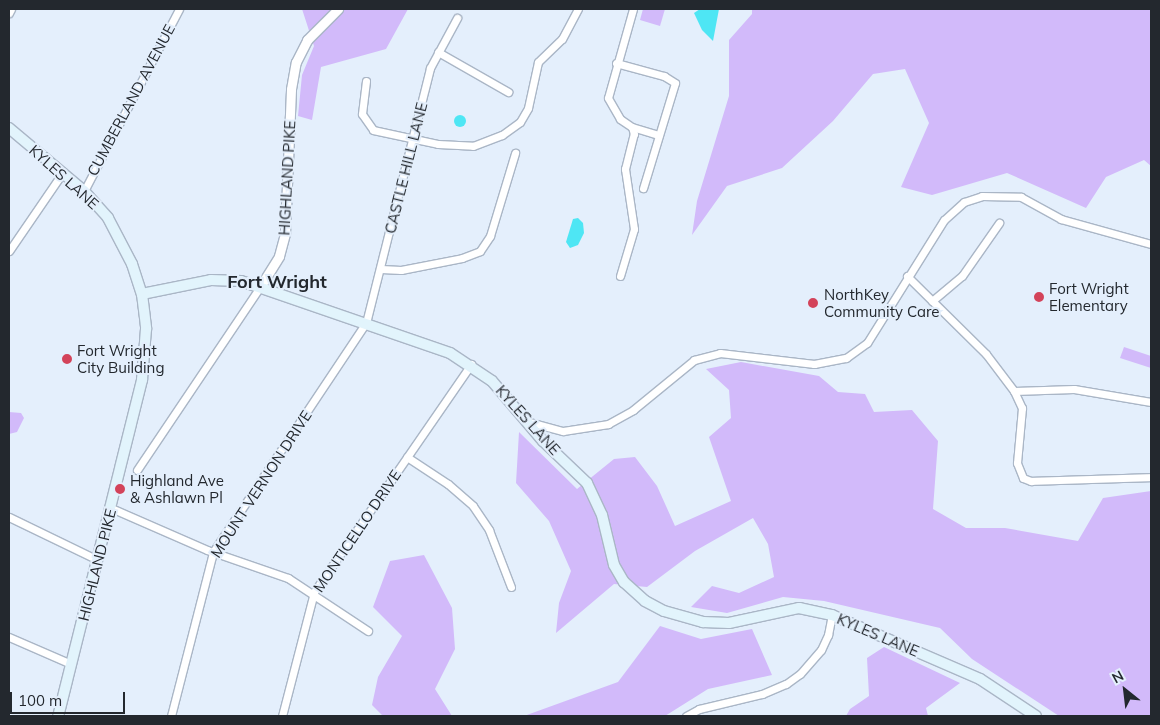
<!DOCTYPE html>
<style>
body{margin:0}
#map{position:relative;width:1160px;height:725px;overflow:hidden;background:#e4effc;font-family:Mulish,sans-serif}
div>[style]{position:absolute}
.green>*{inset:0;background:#d2bafa}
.water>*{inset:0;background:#4ee6f4}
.round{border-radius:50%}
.roads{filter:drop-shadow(1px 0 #aab6c6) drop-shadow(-1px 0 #aab6c6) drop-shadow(0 1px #aab6c6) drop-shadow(0 -1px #aab6c6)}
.minor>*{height:7px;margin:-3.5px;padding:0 3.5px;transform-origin:3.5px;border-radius:3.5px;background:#fff}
.tertiary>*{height:9px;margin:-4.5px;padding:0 4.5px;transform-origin:4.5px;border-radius:4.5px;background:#fff}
.secondary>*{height:10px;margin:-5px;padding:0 5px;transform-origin:5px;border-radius:5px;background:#e2f4fc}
.dots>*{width:14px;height:14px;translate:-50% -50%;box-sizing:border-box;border:2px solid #e4effc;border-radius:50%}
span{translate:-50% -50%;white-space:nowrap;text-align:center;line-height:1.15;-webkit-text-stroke:4px #e4effc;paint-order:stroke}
.street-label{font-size:15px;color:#23282e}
.poi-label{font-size:15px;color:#23282e}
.left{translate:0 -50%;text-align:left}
.quarter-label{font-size:18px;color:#23282e;font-weight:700}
.frame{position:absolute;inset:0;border:10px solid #23282e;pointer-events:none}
.north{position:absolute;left:1100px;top:665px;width:50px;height:50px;-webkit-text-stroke:4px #e4effc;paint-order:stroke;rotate:331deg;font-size:14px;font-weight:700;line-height:20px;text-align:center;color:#23282e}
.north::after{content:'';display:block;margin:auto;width:18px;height:22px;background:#23282e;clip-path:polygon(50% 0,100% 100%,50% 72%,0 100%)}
.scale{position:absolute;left:10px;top:692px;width:115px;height:22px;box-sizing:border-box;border:2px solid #23282e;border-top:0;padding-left:6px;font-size:15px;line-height:18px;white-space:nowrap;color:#23282e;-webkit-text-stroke:4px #e4effc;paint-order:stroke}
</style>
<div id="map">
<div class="green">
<div style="clip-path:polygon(302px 9px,408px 9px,386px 49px,321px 67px,312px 120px,298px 116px,302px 75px,314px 46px)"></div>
<div style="clip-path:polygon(643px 9px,665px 9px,660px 26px,640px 20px)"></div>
<div style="clip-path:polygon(752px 9px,1151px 9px,1151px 166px,1144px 160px,1106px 177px,1086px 208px,1007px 173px,932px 195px,901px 187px,929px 123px,905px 69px,873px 74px,833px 121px,782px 168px,727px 186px,692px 235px,697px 201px,729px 96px,729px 40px,752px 14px)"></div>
<div style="clip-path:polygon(1124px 347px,1151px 356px,1151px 368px,1120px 358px)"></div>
<div style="clip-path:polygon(741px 362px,819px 376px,838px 392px,865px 394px,874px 412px,912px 410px,938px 441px,933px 509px,966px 528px,1005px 528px,1078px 541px,1103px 498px,1151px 491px,1151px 716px,1059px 716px,972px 659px,940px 628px,824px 601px,783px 597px,727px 613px,691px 607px,712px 586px,739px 593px,774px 577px,768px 544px,753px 518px,695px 551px,647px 587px,614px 584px,556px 633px,559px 603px,571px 571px,549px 521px,516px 483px,519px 432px,577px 489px,614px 459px,635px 457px,657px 486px,675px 526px,731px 501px,709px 437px,731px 418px,729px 390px,706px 369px)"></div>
<div style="clip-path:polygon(9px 412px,21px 413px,24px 418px,17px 432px,9px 434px)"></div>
<div style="clip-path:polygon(424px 555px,452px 608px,455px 649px,435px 689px,452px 716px,383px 716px,372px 705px,378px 677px,402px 636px,373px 607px,390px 561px)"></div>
<div style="clip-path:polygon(660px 626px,701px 639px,752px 629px,772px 675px,708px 689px,665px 716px,524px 716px,618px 682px)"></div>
<div style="clip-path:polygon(884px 647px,960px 683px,926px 708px,928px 716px,846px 716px,850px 709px,869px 696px,867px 658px)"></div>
</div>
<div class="water">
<div style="clip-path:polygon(700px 9px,719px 9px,713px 41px,702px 30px,694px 13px)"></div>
<div class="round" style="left:454px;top:115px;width:12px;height:12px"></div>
<div style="clip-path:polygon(578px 218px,583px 223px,584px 233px,578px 245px,570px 248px,566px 242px,573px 219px)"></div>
</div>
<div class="roads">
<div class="minor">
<div style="left:633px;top:9px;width:92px;rotate:105.7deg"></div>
<div style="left:608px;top:98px;width:24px;rotate:60deg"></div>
<div style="left:620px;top:119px;width:14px;rotate:34deg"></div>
<div style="left:632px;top:127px;width:28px;rotate:17deg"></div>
<div style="left:9px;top:13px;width:4px;rotate:-63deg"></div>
<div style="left:438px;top:52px;width:81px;rotate:29.7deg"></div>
<div style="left:616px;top:63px;width:50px;rotate:15.2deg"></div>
<div style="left:664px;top:76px;width:13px;rotate:32deg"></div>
<div style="left:675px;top:83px;width:110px;rotate:106.9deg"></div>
<div style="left:366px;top:81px;width:33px;rotate:97deg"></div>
<div style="left:362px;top:114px;width:19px;rotate:55deg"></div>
<div style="left:373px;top:130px;width:66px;rotate:12.2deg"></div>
<div style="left:438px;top:144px;width:35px;rotate:3deg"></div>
<div style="left:473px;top:146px;width:31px;rotate:-21deg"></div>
<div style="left:502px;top:135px;width:22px;rotate:-36deg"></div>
<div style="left:520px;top:122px;width:16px;rotate:-60deg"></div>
<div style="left:528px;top:108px;width:47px;rotate:-77.7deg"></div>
<div style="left:538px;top:62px;width:33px;rotate:-44deg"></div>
<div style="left:562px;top:39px;width:34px;rotate:-62deg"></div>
<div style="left:84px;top:191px;width:205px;rotate:-62.4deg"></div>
<div style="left:9px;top:251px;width:96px;rotate:-55.6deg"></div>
<div style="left:381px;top:269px;width:20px;rotate:3deg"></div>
<div style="left:401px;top:270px;width:62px;rotate:-11.1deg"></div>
<div style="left:462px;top:258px;width:19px;rotate:-21deg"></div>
<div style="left:480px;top:251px;width:18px;rotate:-56deg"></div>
<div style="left:490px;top:236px;width:87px;rotate:-73.2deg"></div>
<div style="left:620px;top:276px;width:49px;rotate:-73.4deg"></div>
<div style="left:634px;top:229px;width:61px;rotate:-98.5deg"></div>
<div style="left:625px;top:169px;width:36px;rotate:-76deg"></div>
<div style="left:634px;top:134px;width:7px;rotate:-106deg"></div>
<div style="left:907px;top:276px;width:111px;rotate:44.6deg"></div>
<div style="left:986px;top:354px;width:46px;rotate:52.9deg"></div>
<div style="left:1014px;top:391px;width:19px;rotate:65deg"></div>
<div style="left:1022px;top:408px;width:55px;rotate:95.2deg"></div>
<div style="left:1017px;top:463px;width:16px;rotate:68deg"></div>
<div style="left:1023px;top:478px;width:9px;rotate:21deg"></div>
<div style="left:1031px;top:481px;width:120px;rotate:-1.9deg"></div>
<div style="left:932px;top:301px;width:39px;rotate:-40deg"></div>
<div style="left:962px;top:276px;width:65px;rotate:-55.1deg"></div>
<div style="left:1014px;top:391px;width:60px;rotate:-1.9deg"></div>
<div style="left:1074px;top:389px;width:78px;rotate:9.6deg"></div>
<div style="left:529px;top:422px;width:35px;rotate:15deg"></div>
<div style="left:563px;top:431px;width:46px;rotate:-8.8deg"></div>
<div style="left:608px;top:424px;width:29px;rotate:-29deg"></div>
<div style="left:633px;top:410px;width:79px;rotate:-39.3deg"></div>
<div style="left:694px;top:360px;width:27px;rotate:-15deg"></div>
<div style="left:720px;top:353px;width:95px;rotate:6.7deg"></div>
<div style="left:814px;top:364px;width:33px;rotate:-11deg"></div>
<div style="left:846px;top:358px;width:26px;rotate:-36deg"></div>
<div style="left:867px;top:343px;width:145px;rotate:-58deg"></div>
<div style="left:944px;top:220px;width:27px;rotate:-42deg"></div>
<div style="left:964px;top:202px;width:19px;rotate:-18deg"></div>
<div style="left:982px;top:196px;width:39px;rotate:1deg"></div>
<div style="left:1021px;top:197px;width:46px;rotate:28.8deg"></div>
<div style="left:1061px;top:219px;width:93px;rotate:15.5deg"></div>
<div style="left:407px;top:457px;width:49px;rotate:33.4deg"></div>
<div style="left:448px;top:484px;width:33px;rotate:41deg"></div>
<div style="left:473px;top:506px;width:29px;rotate:56deg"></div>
<div style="left:489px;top:530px;width:61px;rotate:68.9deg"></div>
<div style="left:137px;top:470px;width:220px;rotate:-56.1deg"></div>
<div style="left:111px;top:508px;width:105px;rotate:23.6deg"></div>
<div style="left:207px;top:550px;width:86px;rotate:19.1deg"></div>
<div style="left:288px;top:578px;width:96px;rotate:33.5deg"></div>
<div style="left:9px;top:517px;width:99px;rotate:25.8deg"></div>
<div style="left:9px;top:637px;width:68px;rotate:23.5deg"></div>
<div style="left:171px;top:716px;width:169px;rotate:-75.6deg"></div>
<div style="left:213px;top:552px;width:275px;rotate:-56.3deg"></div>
<div style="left:366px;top:323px;width:263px;rotate:-75.9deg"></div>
<div style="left:430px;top:68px;width:57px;rotate:-61.6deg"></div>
<div style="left:282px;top:716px;width:128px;rotate:-75.5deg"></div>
<div style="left:314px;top:592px;width:277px;rotate:-55.4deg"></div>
<div style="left:686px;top:716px;width:15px;rotate:-28deg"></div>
<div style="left:699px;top:709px;width:65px;rotate:-13.4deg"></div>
<div style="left:762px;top:694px;width:26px;rotate:-23deg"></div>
<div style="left:786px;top:684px;width:17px;rotate:-36deg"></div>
<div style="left:800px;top:674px;width:32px;rotate:-49deg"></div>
<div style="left:821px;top:650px;width:17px;rotate:-65deg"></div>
<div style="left:828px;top:635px;width:20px;rotate:-79deg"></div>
</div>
<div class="tertiary">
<div style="left:260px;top:287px;width:36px;rotate:-58deg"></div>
<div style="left:279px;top:256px;width:24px;rotate:-75deg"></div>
<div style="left:285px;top:233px;width:144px;rotate:-87.6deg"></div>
<div style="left:291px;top:89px;width:27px;rotate:-80deg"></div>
<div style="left:296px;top:62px;width:25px;rotate:-63deg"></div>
<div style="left:307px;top:40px;width:44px;rotate:-45deg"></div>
</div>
<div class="secondary">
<div style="left:9px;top:128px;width:98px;rotate:40deg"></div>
<div style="left:84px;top:191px;width:36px;rotate:48deg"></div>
<div style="left:108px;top:218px;width:52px;rotate:62.4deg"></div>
<div style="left:132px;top:264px;width:32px;rotate:72deg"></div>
<div style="left:142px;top:294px;width:35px;rotate:83deg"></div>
<div style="left:146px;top:329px;width:51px;rotate:94.5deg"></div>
<div style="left:142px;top:380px;width:346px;rotate:104deg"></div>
<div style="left:142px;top:294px;width:70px;rotate:-11.5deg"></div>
<div style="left:211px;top:280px;width:30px;rotate:2deg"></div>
<div style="left:241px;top:281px;width:221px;rotate:19deg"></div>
<div style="left:450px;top:353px;width:50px;rotate:33.7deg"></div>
<div style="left:492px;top:381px;width:79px;rotate:49.6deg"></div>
<div style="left:543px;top:441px;width:61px;rotate:43.7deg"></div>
<div style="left:587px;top:483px;width:35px;rotate:65deg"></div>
<div style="left:602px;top:515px;width:51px;rotate:76.5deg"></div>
<div style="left:614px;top:565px;width:20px;rotate:60deg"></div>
<div style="left:624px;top:582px;width:28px;rotate:42deg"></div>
<div style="left:645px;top:601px;width:21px;rotate:28deg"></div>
<div style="left:664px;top:611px;width:41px;rotate:15.8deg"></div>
<div style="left:703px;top:622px;width:26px;rotate:2deg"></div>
<div style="left:729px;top:623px;width:72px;rotate:-12.1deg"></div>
<div style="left:799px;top:608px;width:34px;rotate:12deg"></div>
<div style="left:832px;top:615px;width:161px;rotate:23.4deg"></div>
<div style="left:980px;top:679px;width:67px;rotate:33.5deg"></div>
</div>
</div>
<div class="dots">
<div style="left:1039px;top:297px;background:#d3435a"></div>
<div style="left:813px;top:303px;background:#d3435a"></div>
<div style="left:67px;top:359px;background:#d3435a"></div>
<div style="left:120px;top:489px;background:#d3435a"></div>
</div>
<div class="street-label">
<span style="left:131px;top:100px;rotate:-62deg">CUMBERLAND AVENUE</span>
<span style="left:406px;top:168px;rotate:-76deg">CASTLE HILL LANE</span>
<span style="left:64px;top:177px;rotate:42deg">KYLES LANE</span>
<span style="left:287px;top:178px;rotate:-87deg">HIGHLAND PIKE</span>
<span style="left:528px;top:420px;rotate:48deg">KYLES LANE</span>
<span style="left:261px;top:484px;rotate:-57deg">MOUNT VERNON DRIVE</span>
<span style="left:357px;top:531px;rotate:-56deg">MONTICELLO DRIVE</span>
<span style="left:97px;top:565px;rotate:-76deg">HIGHLAND PIKE</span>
<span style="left:878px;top:635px;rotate:23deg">KYLES LANE</span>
</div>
<div class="poi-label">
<span class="left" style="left:1049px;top:297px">Fort Wright<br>Elementary</span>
<span class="left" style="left:824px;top:303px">NorthKey<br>Community Care</span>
<span class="left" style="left:77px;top:359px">Fort Wright<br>City Building</span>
<span class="left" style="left:130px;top:489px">Highland Ave<br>&amp; Ashlawn Pl</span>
</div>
<div class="quarter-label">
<span style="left:277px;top:282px">Fort Wright</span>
</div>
<div class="frame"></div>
<div class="north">N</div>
<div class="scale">100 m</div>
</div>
